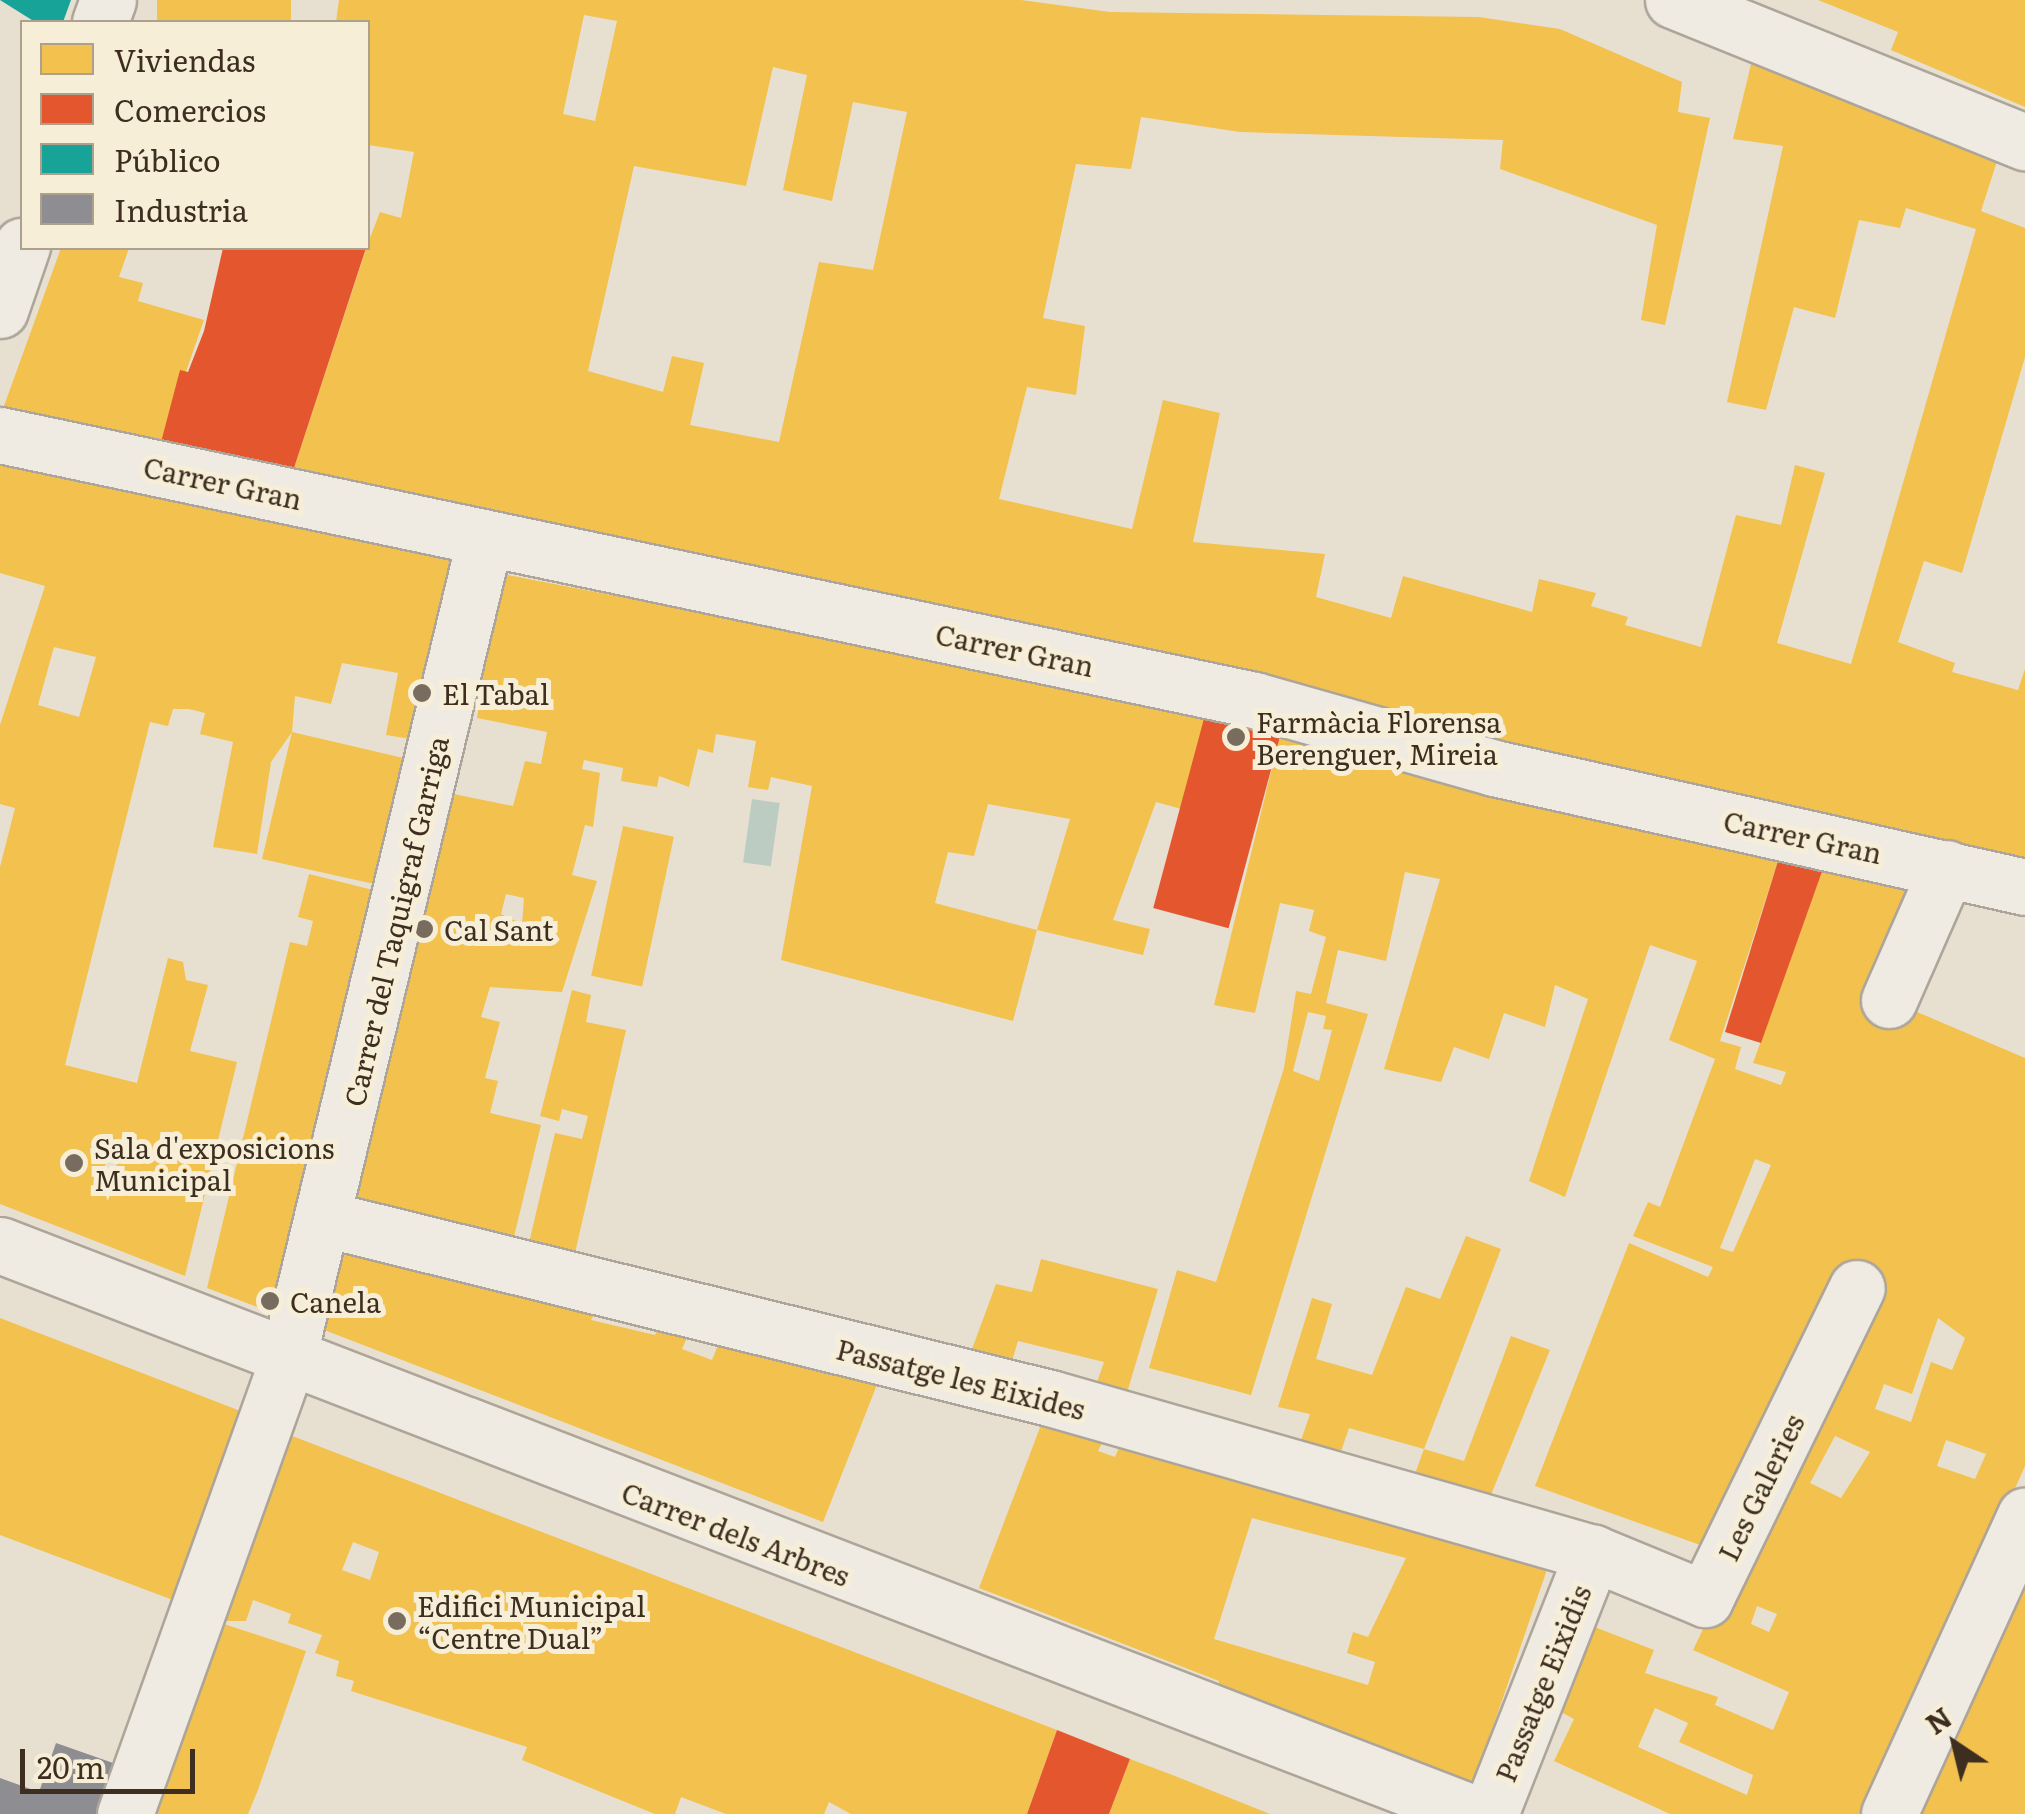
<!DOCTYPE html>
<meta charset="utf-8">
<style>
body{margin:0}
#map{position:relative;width:2025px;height:1814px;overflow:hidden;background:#e7e0d1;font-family:Literata,serif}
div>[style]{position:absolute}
.water>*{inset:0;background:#bcccc2;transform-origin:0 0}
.homes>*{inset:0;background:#f2c14e;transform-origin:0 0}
.shops>*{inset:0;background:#e4572e;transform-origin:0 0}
.public>*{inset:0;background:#17a398}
.industry>*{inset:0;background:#8d8d92}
.roads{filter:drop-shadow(2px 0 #ada599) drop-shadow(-2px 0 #ada599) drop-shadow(0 2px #ada599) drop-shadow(0 -2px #ada599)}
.minor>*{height:55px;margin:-27.5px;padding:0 27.5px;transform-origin:27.5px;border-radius:27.5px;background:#efebe3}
.dots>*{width:28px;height:28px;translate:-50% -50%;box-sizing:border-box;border:5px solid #f7eed8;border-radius:50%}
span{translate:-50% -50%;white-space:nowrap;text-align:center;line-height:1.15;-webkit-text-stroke:10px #f7eed8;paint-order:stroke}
.street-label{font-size:28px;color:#3d2e20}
.poi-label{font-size:28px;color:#3d2e20}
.left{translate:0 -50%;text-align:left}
.legend{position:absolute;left:20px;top:20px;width:350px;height:230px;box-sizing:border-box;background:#f7eed8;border:2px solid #ada18e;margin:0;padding:12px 18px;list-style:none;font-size:30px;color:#3d2e20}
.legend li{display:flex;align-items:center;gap:20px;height:50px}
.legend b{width:50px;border:2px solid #ada18e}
.north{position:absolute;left:1905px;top:1694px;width:100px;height:100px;-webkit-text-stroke:8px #f7eed8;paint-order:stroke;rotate:325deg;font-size:28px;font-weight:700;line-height:40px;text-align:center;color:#3d2e20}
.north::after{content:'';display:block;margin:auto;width:35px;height:45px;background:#3d2e20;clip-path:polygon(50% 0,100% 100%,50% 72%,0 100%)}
.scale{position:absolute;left:20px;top:1749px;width:175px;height:45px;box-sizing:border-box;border:5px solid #3d2e20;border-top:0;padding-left:12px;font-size:30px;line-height:35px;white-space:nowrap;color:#3d2e20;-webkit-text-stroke:8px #f7eed8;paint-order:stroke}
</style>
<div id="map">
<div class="water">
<div style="left:752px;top:799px;width:28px;height:64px;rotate:8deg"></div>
</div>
<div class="homes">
<div style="left:157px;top:0;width:134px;height:23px"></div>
<div style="clip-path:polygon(evenodd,339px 0,1021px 0,1110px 12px,1479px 17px,1560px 29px,1682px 82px,1678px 112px,1710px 118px,1665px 325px,1641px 320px,1657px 225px,1500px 169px,1503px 140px,1240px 132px,1141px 117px,1131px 169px,1076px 164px,1043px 318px,1085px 326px,1076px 395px,1027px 387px,999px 499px,1132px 529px,1163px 400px,1220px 413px,1193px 542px,1325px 554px,1316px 597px,1391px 618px,1403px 576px,1532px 612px,1539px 579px,1596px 593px,1591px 606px,1628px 617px,1625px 625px,1701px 647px,1736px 515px,1781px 525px,1795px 465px,1825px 473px,1777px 643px,1851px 664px,1976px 229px,1906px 208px,1900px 228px,1859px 220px,1835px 318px,1794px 307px,1766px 410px,1727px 402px,1783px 146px,1733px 139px,1753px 56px,1998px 158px,1981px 211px,2025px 228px,2025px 357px,1962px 573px,1924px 561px,1898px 642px,1955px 663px,1952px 672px,2018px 690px,2025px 669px,2025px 868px,1657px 788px,1221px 666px,293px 471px,368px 243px,380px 212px,401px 218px,414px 152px,368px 145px,368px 22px,336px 22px,339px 0,584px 15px,617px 21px,595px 121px,563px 114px,584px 15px,339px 0,773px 67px,807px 75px,783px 190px,832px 201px,853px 102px,907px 112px,873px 270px,819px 262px,779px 442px,690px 425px,704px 363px,672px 356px,663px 392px,588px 371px,634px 166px,746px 186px,773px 67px)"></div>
<div style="clip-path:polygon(1818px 0,2025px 0,2025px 107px,1891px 50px,1898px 32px)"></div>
<div style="clip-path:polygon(61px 248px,129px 248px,119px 277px,143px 283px,138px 301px,204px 320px,160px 446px,0 417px)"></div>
<div style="clip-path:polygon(evenodd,0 457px,451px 560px,417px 740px,386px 735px,398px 673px,342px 663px,331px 704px,295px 696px,292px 732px,412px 760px,383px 886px,262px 859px,292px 732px,271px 762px,257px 854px,213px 847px,233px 742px,200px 734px,205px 713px,189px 709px,173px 709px,168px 726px,150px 722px,65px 1065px,137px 1083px,168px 958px,183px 962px,186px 980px,208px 985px,190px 1051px,237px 1062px,185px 1276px,0 1204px,0 867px,15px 808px,0 804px,0 725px,45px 586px,0 573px,0 457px,54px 647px,96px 657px,79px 717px,38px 705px,54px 647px,0 457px,109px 1148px,120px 1151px,114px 1176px,103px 1174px,109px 1148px)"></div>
<div style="clip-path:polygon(evenodd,493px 572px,1206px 711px,1185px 810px,1156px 802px,1113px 920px,1150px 929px,1143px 955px,1037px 930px,1070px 819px,988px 804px,974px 856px,948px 852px,935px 903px,1037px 930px,1013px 1021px,781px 960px,812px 786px,771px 777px,768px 790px,748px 787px,756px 741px,716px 734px,713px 753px,698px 749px,689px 787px,659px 776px,657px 787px,621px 781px,623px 768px,584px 760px,582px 769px,600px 773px,593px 827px,585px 825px,572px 875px,597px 881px,562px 992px,490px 987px,481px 1017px,500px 1022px,485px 1078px,498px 1081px,490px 1113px,541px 1125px,511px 1249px,345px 1209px,444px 792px,513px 806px,525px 761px,541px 764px,547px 732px,477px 718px,483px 681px,470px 677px,493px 572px,506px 894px,524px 898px,522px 924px,501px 914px,506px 894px)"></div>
<div style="clip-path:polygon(evenodd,1281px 731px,1778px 861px,1720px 1041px,1741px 1047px,1735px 1069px,1781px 1085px,1786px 1072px,1753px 1063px,1824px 866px,1930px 896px,1889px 1000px,2025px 1058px,2025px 1466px,1870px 1814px,1670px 1814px,1554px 1761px,1574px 1719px,1544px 1703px,1579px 1621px,1654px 1650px,1645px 1673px,1718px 1697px,1715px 1705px,1773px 1730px,1789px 1692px,1693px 1650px,1713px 1608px,1717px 1551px,1535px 1486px,1629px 1243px,1708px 1277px,1713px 1267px,1633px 1236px,1648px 1202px,1660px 1207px,1715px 1059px,1669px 1040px,1697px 961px,1650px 945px,1565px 1197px,1529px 1181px,1588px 999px,1555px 985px,1545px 1027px,1504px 1013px,1489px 1059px,1454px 1047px,1441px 1082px,1384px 1069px,1440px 879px,1405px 872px,1386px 961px,1338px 950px,1326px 1003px,1368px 1014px,1251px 1395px,1149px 1368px,1177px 1270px,1216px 1282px,1284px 1068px,1296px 991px,1311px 994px,1326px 937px,1309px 931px,1314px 910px,1280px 903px,1255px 1013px,1214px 1005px,1281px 731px,1308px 1012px,1326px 1016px,1323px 1029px,1332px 1030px,1319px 1081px,1293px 1071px,1308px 1012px,1281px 731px,1755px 1159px,1771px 1165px,1733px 1252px,1720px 1248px,1755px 1159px,1281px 731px,1938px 1318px,1965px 1338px,1952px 1370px,1931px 1362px,1911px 1422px,1875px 1409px,1884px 1384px,1912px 1394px,1938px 1318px,1281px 731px,1835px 1436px,1870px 1452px,1841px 1498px,1810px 1483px,1835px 1436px,1281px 731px,1946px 1440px,1986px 1454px,1975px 1479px,1937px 1466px,1946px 1440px,1281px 731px,1757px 1606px,1777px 1614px,1769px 1632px,1751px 1624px,1757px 1606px,1281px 731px,1655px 1708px,1688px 1723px,1679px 1742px,1753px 1775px,1747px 1795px,1638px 1747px,1655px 1708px)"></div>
<div style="left:623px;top:826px;width:52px;height:153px;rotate:12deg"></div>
<div style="clip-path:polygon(309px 874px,381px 892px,281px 1316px,207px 1288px,290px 942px,307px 946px,313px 921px,298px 917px)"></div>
<div style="clip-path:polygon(572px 990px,591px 995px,586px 1022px,626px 1030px,572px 1266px,526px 1255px,555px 1133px,582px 1139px,588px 1116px,562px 1109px,559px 1121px,540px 1116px)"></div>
<div style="clip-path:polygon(342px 1236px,602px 1302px,591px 1320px,655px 1335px,662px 1319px,692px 1326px,682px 1349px,712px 1360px,723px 1333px,882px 1372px,823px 1522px,319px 1328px)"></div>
<div style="clip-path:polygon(1466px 1236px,1501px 1249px,1424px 1449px,1349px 1428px,1337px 1463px,1297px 1452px,1310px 1414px,1278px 1407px,1312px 1298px,1332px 1304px,1316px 1359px,1372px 1375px,1406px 1287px,1440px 1299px)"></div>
<div style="clip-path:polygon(1041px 1259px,1158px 1289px,1126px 1396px,1095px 1388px,1104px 1362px,1018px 1341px,1006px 1381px,965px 1368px,996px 1284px,1032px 1292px)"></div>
<div style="clip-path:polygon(0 1318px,243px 1412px,173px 1600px,0 1535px)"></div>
<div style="clip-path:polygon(1511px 1336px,1550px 1350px,1486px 1507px,1411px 1485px,1424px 1449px,1464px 1461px)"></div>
<div style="clip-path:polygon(evenodd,1044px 1417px,1107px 1433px,1098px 1451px,1115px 1457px,1123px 1438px,1553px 1552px,1473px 1785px,1216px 1692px,1219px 1681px,979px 1588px,1044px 1417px,1252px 1518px,1406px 1558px,1368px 1637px,1353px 1632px,1347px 1653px,1375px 1662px,1368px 1685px,1214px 1639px,1252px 1518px)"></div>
<div style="clip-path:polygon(evenodd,287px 1434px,1057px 1730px,1027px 1814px,851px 1814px,829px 1802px,824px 1814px,726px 1814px,681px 1797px,675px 1814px,655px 1814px,522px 1760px,527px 1747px,351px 1691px,354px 1681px,336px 1676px,339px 1661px,315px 1653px,322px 1635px,288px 1623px,291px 1614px,253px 1600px,246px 1621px,215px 1621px,287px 1434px,353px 1542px,379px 1552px,370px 1580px,342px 1570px,353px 1542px)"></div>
<div style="clip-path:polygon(2025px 1561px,2025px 1814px,1911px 1814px)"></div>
<div style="clip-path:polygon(215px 1621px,306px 1651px,258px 1790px,248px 1814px,147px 1814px)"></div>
<div style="clip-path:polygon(1130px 1759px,1175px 1776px,1270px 1814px,1109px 1814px)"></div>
</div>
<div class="shops">
<div style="clip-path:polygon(223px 248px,366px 248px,293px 471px,160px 446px,180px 370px,188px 372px,204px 331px)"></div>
<div style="left:1206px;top:711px;width:78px;height:204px;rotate:15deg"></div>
<div style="clip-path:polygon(1778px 861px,1824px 866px,1761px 1043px,1725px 1032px)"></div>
<div style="clip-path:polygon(1057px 1730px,1130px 1759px,1109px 1814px,1027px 1814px)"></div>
</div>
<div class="public">
<div style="clip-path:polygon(0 0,71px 0,63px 22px,35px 22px)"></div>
</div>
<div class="industry">
<div style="clip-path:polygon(56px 1743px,116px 1764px,98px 1814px,0 1814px,0 1778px,39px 1792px)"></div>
</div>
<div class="roads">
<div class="minor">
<div style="left:1673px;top:0;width:380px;rotate:22deg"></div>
<div style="left:100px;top:22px;width:23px;rotate:-70deg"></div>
<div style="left:0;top:310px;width:68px;rotate:-71deg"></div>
<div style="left:0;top:435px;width:1282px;rotate:11.93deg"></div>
<div style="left:1254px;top:700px;width:249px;rotate:15.8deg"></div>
<div style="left:1494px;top:768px;width:544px;rotate:12.63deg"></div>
<div style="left:1889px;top:1000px;width:144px;rotate:-66.3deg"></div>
<div style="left:325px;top:1219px;width:747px;rotate:13.87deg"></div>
<div style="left:1050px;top:1398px;width:565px;rotate:15.93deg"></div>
<div style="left:1593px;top:1553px;width:121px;rotate:22.3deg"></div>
<div style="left:1705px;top:1599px;width:346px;rotate:-64deg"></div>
<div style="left:0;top:1245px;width:1581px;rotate:21.09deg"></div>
<div style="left:125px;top:1814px;width:480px;rotate:-70.3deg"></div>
<div style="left:287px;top:1362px;width:847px;rotate:-76.49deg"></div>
<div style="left:1490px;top:1814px;width:281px;rotate:-68.5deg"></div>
<div style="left:1889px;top:1814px;width:328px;rotate:-65.5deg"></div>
</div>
</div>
<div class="dots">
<div style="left:422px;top:693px;background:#786c5e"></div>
<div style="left:1236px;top:737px;background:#786c5e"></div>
<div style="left:424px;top:929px;background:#786c5e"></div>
<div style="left:74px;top:1163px;background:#786c5e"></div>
<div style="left:270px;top:1301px;background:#786c5e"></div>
<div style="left:397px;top:1621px;background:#786c5e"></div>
</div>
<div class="street-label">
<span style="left:223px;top:482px;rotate:12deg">Carrer Gran</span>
<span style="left:1015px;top:649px;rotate:12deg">Carrer Gran</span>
<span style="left:1803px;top:836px;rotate:12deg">Carrer Gran</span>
<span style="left:395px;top:921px;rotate:-77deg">Carrer del Taquigraf Garriga</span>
<span style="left:961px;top:1378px;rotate:14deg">Passatge les Eixides</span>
<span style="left:1760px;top:1487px;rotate:-64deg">Les Galeries</span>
<span style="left:736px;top:1533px;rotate:21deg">Carrer dels Arbres</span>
<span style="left:1542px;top:1683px;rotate:-68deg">Passatge Eixidis</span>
</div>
<div class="poi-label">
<span class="left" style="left:442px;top:693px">El Tabal</span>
<span class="left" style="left:1256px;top:737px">Farmàcia Florensa<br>Berenguer, Mireia</span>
<span class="left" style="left:444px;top:929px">Cal Sant</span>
<span class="left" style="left:94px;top:1163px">Sala d'exposicions<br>Municipal</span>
<span class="left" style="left:290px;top:1301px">Canela</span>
<span class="left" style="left:417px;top:1621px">Edifici Municipal<br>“Centre Dual”</span>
</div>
<ul class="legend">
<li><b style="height:28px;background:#f2c14e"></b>Viviendas</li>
<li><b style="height:28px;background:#e4572e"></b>Comercios</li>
<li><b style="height:28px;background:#17a398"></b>Público</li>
<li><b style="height:28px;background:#8d8d92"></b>Industria</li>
</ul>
<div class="north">N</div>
<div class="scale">20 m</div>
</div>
